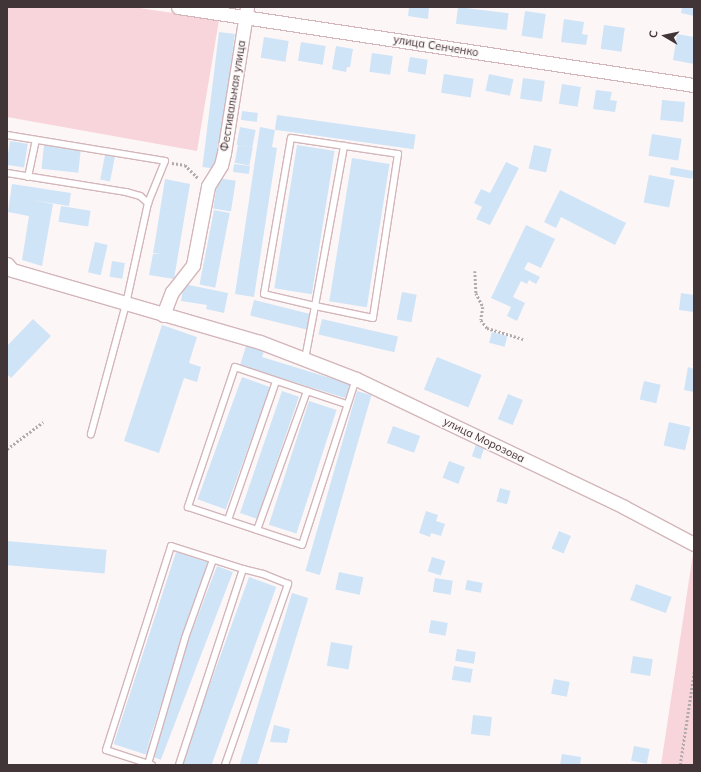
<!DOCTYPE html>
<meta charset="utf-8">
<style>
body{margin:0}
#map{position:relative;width:701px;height:772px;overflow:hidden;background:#fdf6f7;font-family:Mulish,sans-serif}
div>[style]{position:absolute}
.green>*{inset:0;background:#f8d5da}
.building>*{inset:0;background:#cfe4f6;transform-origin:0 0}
.path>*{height:2.5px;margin-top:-1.25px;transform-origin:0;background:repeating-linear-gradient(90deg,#b3aaab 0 2px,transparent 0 4px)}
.roads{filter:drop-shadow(1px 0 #d3b6ba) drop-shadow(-1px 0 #d3b6ba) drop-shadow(0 1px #d3b6ba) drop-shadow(0 -1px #d3b6ba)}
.lane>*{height:6px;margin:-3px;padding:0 3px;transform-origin:3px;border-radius:3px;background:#fff}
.street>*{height:13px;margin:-6.5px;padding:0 6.5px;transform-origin:6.5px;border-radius:6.5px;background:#fff}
span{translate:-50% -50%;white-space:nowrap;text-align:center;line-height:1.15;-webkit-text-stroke:3px #fdf6f7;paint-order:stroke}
.street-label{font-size:11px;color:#413537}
.frame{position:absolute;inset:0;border:8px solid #413537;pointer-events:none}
.north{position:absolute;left:645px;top:16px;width:40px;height:40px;-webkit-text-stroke:3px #fdf6f7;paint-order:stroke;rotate:279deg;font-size:11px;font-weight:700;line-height:16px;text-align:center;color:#413537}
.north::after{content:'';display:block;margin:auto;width:14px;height:18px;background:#413537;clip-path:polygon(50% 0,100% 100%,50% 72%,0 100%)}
</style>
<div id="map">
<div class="green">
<div style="clip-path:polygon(7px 7px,133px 7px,219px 20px,197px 151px,7px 117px)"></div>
<div style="clip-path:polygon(694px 547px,694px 765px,661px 765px)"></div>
</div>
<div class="building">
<div style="clip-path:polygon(409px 7px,429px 7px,428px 19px,408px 16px)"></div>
<div style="left:458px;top:7px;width:51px;height:17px;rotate:7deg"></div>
<div style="clip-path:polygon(682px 7px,694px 7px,694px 16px,681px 13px)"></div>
<div style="left:525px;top:11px;width:21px;height:25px;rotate:8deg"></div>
<div style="clip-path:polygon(564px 19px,584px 22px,582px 34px,588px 35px,586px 45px,561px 42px)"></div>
<div style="left:604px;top:25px;width:21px;height:24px;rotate:8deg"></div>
<div style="left:219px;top:32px;width:16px;height:136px;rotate:7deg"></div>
<div style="clip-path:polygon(677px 34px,694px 37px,694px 64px,673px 60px)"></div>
<div style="left:264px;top:37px;width:25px;height:21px;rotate:9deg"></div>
<div style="left:301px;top:42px;width:25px;height:19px;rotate:9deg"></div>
<div style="clip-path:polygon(336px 46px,353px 49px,350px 67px,347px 67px,346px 72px,332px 69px)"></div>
<div style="left:372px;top:53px;width:21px;height:19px;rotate:8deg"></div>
<div style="left:410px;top:57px;width:18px;height:15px;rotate:9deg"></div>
<div style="left:444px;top:74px;width:30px;height:19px;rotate:9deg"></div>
<div style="left:489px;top:74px;width:25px;height:17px;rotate:12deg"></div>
<div style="left:523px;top:78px;width:22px;height:21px;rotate:8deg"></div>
<div style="left:562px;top:84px;width:19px;height:20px;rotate:9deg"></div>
<div style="clip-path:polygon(596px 90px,612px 92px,610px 100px,617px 101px,615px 112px,593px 109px)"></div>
<div style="left:662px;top:100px;width:23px;height:20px;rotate:5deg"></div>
<div style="left:242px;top:111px;width:16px;height:9px;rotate:7deg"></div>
<div style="left:277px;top:115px;width:140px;height:15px;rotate:8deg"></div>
<div style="left:240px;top:127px;width:16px;height:18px;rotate:11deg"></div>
<div style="clip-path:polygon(260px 127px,275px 130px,272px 147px,277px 148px,254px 297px,235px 294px)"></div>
<div style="left:652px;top:134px;width:30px;height:22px;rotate:9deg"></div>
<div style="left:10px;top:141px;width:18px;height:24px;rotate:9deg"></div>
<div style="left:44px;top:145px;width:37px;height:24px;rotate:6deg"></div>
<div style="left:238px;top:145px;width:15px;height:18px;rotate:11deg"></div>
<div style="left:297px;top:145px;width:38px;height:145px;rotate:9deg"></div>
<div style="left:534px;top:145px;width:18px;height:24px;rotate:13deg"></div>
<div style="left:105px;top:155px;width:10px;height:25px;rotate:11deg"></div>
<div style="left:352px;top:158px;width:38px;height:145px;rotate:9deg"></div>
<div style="clip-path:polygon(506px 162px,519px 168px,490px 225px,476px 219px,482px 207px,474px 203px,481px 189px,490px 193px)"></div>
<div style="left:234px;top:164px;width:16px;height:8px;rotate:7deg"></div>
<div style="left:671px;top:167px;width:23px;height:8px;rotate:10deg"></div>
<div style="left:649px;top:175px;width:26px;height:28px;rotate:11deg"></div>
<div style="left:218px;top:178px;width:18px;height:31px;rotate:9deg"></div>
<div style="clip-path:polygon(165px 179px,190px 184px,174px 279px,149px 275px,153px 254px,161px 254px,153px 253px,155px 242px,163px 243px,155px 242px)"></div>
<div style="clip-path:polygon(12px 184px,71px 193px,69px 206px,32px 200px,53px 204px,42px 266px,22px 260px,29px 216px,8px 212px)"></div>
<div style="clip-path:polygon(560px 190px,626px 223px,615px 245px,561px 217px,556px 228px,544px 222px)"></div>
<div style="left:61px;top:206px;width:30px;height:16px;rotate:9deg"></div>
<div style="left:214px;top:210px;width:16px;height:76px;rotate:11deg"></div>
<div style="clip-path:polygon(526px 225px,555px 239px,541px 268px,528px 262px,524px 269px,540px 277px,536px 284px,529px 280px,527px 284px,521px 281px,513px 297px,525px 303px,517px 321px,507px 316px,511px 307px,491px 298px)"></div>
<div style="left:95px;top:242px;width:13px;height:31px;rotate:13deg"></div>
<div style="left:112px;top:261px;width:13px;height:16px;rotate:9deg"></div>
<div style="clip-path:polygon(184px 284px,228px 293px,224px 313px,206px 309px,207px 305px,181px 301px)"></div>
<div style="left:402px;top:292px;width:15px;height:28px;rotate:11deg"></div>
<div style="clip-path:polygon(681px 293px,694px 295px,694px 312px,679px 310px)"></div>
<div style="left:254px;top:300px;width:60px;height:16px;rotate:14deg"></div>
<div style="clip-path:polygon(33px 319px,51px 336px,11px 378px,7px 374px,7px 346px)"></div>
<div style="left:322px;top:319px;width:78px;height:16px;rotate:13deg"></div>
<div style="clip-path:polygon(162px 325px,197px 337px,189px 363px,201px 367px,197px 382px,184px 378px,159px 453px,124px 441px)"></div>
<div style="left:492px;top:332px;width:16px;height:11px;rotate:15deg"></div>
<div style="clip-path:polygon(247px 343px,265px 348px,262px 357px,350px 384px,345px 398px,240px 365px)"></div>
<div style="left:437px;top:357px;width:48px;height:35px;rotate:22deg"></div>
<div style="clip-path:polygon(688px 367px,694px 369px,694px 392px,684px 390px)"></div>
<div style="left:242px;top:377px;width:30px;height:130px;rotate:20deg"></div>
<div style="left:644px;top:381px;width:17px;height:19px;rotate:13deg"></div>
<div style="left:282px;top:391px;width:18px;height:129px;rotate:19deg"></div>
<div style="left:357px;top:391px;width:15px;height:187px;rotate:16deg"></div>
<div style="left:508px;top:394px;width:16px;height:27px;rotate:22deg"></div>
<div style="left:309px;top:401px;width:29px;height:130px;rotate:18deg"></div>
<div style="left:669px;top:422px;width:22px;height:24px;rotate:13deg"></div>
<div style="left:393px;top:426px;width:29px;height:18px;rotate:20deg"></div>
<div style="left:476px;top:444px;width:9px;height:13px;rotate:18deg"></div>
<div style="left:449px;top:461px;width:17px;height:18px;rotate:21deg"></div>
<div style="left:500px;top:488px;width:11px;height:14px;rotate:15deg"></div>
<div style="clip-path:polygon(426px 511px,438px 515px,436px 521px,445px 524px,441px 536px,431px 533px,430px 537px,419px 533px)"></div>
<div style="left:559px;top:531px;width:13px;height:19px;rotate:23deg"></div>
<div style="left:7px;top:541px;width:100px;height:24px;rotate:5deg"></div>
<div style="left:176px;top:552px;width:33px;height:202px;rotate:18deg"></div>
<div style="left:432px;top:557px;width:14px;height:15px;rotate:17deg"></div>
<div style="left:217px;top:566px;width:17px;height:201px;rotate:21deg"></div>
<div style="left:339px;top:572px;width:25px;height:18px;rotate:12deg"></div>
<div style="left:249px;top:577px;width:29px;height:199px;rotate:20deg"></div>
<div style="left:435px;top:578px;width:18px;height:14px;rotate:9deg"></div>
<div style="left:467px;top:580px;width:16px;height:10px;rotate:11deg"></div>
<div style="left:636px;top:584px;width:38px;height:17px;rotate:20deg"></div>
<div style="left:292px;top:593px;width:17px;height:181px;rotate:17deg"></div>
<div style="left:431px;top:620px;width:17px;height:13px;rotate:10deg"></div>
<div style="left:331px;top:642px;width:22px;height:24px;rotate:10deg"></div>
<div style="left:457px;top:649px;width:19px;height:12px;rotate:9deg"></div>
<div style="left:633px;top:656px;width:20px;height:17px;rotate:9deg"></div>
<div style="left:454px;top:666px;width:19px;height:14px;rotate:9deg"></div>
<div style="left:554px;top:679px;width:16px;height:15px;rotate:11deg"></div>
<div style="left:473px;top:715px;width:19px;height:19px;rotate:6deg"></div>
<div style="clip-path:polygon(274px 725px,290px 729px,287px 743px,270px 742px)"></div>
<div style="left:634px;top:746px;width:16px;height:15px;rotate:11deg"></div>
<div style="clip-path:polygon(562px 754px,581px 757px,580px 765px,560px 765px)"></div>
</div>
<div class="path">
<div style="left:172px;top:163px;width:13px;rotate:9deg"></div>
<div style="left:185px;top:165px;width:18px;rotate:45deg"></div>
<div style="left:475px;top:271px;width:22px;rotate:87deg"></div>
<div style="left:476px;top:293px;width:16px;rotate:63deg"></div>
<div style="left:483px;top:307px;width:13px;rotate:99deg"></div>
<div style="left:481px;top:320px;width:10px;rotate:53deg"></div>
<div style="left:487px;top:328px;width:38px;rotate:17deg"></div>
<div style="left:7px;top:449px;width:45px;rotate:-36.9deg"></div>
<div style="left:680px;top:765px;width:94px;rotate:-81.4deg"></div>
</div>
<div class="roads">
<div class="lane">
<div style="left:7px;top:135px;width:160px;rotate:9.3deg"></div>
<div style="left:165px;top:161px;width:45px;rotate:112deg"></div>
<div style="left:7px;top:173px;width:121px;rotate:9.1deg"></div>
<div style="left:126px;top:192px;width:15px;rotate:16deg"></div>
<div style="left:140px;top:196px;width:11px;rotate:41deg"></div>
<div style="left:148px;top:203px;width:103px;rotate:102.3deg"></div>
<div style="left:126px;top:304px;width:135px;rotate:105.1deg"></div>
<div style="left:28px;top:177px;width:38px;rotate:-78deg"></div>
<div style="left:305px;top:359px;width:54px;rotate:-79.3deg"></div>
<div style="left:315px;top:306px;width:52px;rotate:-166.8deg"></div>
<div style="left:264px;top:294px;width:158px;rotate:-80.2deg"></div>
<div style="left:291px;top:138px;width:108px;rotate:8.5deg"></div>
<div style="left:398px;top:154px;width:166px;rotate:98.7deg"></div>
<div style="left:373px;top:318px;width:59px;rotate:-168.3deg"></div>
<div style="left:315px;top:306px;width:163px;rotate:-79.7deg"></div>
<div style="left:346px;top:404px;width:117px;rotate:-161.6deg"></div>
<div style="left:235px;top:367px;width:148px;rotate:108.6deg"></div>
<div style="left:188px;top:507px;width:120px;rotate:18.4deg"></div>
<div style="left:302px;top:545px;width:175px;rotate:-72deg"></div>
<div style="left:228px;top:520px;width:147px;rotate:-70.9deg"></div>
<div style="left:257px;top:530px;width:148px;rotate:-70.2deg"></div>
<div style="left:148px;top:764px;width:131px;rotate:-73.6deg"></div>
<div style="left:185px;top:638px;width:83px;rotate:-70.3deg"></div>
<div style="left:152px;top:765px;width:48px;rotate:-161.9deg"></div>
<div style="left:106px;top:750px;width:214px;rotate:-72.3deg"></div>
<div style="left:171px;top:546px;width:76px;rotate:17.7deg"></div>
<div style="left:243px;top:569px;width:206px;rotate:108.1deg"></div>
<div style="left:225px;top:765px;width:192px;rotate:-70.8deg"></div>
<div style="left:288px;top:584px;width:27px;rotate:-158deg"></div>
<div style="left:263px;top:574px;width:21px;rotate:-166deg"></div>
</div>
<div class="street">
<div style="left:178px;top:7px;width:522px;rotate:8.6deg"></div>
<div style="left:7px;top:264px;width:8px;rotate:50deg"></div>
<div style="left:12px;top:270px;width:258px;rotate:16.2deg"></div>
<div style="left:260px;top:342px;width:103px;rotate:21.1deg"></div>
<div style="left:356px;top:379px;width:297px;rotate:25.5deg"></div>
<div style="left:624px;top:507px;width:79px;rotate:27.9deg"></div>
<div style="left:163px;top:315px;width:25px;rotate:-69deg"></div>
<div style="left:172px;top:292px;width:34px;rotate:-52deg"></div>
<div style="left:193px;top:265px;width:80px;rotate:-79.2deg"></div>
<div style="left:208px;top:186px;width:25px;rotate:-58deg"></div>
<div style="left:221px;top:165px;width:12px;rotate:-76deg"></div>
<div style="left:224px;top:153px;width:148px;rotate:-81deg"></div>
</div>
</div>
<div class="street-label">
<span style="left:436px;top:46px;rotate:9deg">улица Сенченко</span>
<span style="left:233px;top:96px;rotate:-81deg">Фестивальная улица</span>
<span style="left:484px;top:440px;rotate:26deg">улица Морозова</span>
</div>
<div class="frame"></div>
<div class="north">С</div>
</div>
